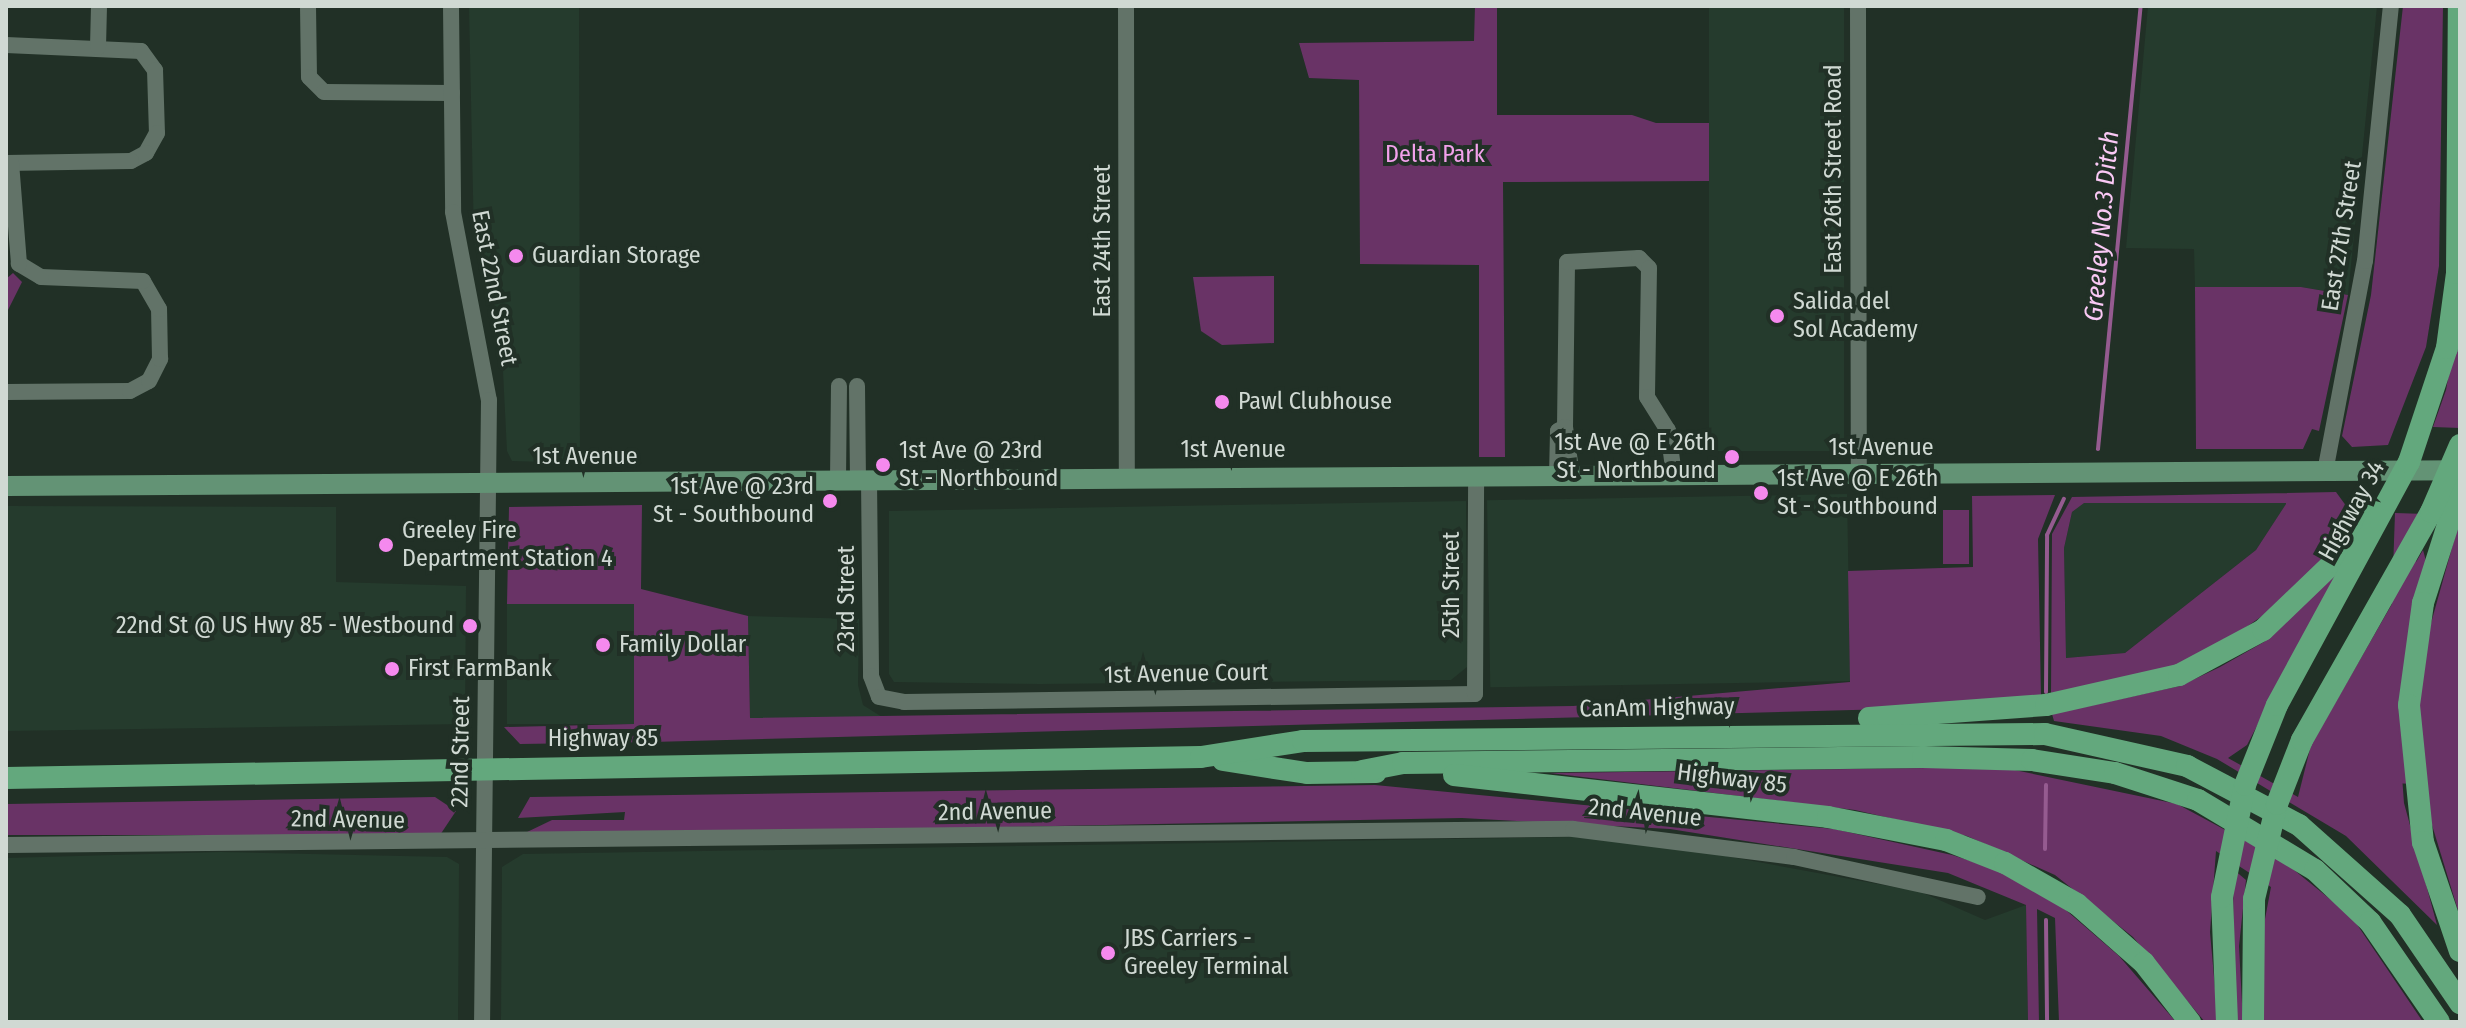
<!DOCTYPE html>
<style>
body{margin:0}
#map{position:relative;width:2466px;height:1028px;overflow:hidden;background:#213026;font-family:"Fira Sans Condensed",sans-serif}
div>[style]{position:absolute}
.built>*{inset:0;background:#253b2d;transform-origin:0 0}
.green>*{inset:0;background:#693366;transform-origin:0 0}
.stream>*{height:4px;margin:-2px;padding:0 2px;transform-origin:2px;border-radius:2px;background:#955b90}
.minor>*{height:16px;margin:-8px;padding:0 8px;transform-origin:8px;border-radius:8px;background:#627368}
.major>*{height:20px;margin:-10px;padding:0 10px;transform-origin:10px;border-radius:10px;background:#639375}
.highway>*{height:22px;margin:-11px;padding:0 11px;transform-origin:11px;border-radius:11px;background:#63a87d}
.dots>*{width:22px;height:22px;translate:-50% -50%;box-sizing:border-box;border:4px solid #213026;border-radius:50%}
span{translate:-50% -50%;white-space:nowrap;text-align:center;line-height:1.15;-webkit-text-stroke:8px #213026;paint-order:stroke}
.park-label{font-size:24px;color:#f2a1eb}
.street-label{font-size:24px;color:#d0d9d3}
.poi-label{font-size:24px;color:#d0d9d3}
.left{translate:0 -50%;text-align:left}
.right{translate:-100% -50%;text-align:right}
.water-label{font-size:26px;color:#fac9f5;font-style:italic}
.frame{position:absolute;inset:0;border:8px solid #d0d9d3;pointer-events:none}
</style>
<div id="map">
<div class="built">
<div style="clip-path:polygon(469px 6px,579px 6px,580px 463px,512px 461px,507px 451px,502px 352px,474px 241px)"></div>
<div style="left:1709px;top:6px;width:135px;height:445px"></div>
<div style="clip-path:polygon(2148px 6px,2377px 6px,2348px 295px,2301px 287px,2195px 287px,2194px 249px,2126px 248px)"></div>
<div style="left:1847px;top:494px;width:187px;height:360px;rotate:89deg"></div>
<div style="clip-path:polygon(1466px 501px,1467px 667px,1451px 680px,1040px 684px,894px 682px,889px 674px,889px 511px)"></div>
<div style="clip-path:polygon(2083px 503px,2287px 503px,2256px 550px,2125px 653px,2066px 658px,2064px 548px,2072px 512px)"></div>
<div style="clip-path:polygon(6px 506px,336px 507px,336px 582px,466px 586px,465px 724px,6px 731px)"></div>
<div style="left:507px;top:604px;width:127px;height:120px"></div>
<div style="clip-path:polygon(748px 616px,859px 619px,858px 685px,863px 705px,882px 717px,750px 718px)"></div>
<div style="clip-path:polygon(1574px 837px,1671px 846px,1921px 892px,1985px 920px,2026px 905px,2028px 1022px,501px 1022px,502px 867px,523px 854px)"></div>
<div style="clip-path:polygon(221px 852px,447px 857px,459px 864px,458px 1022px,6px 1022px,6px 858px)"></div>
</div>
<div class="green">
<div style="clip-path:polygon(1475px 6px,1497px 6px,1497px 115px,1632px 115px,1656px 123px,1709px 123px,1709px 181px,1503px 182px,1505px 457px,1479px 457px,1479px 265px,1360px 264px,1359px 80px,1309px 78px,1299px 43px,1474px 41px)"></div>
<div style="clip-path:polygon(2403px 6px,2443px 6px,2439px 266px,2426px 347px,2388px 445px,2352px 447px,2342px 436px,2371px 295px)"></div>
<div style="clip-path:polygon(13px 273px,22px 282px,6px 314px,6px 279px)"></div>
<div style="clip-path:polygon(1274px 276px,1274px 343px,1222px 345px,1201px 331px,1193px 277px)"></div>
<div style="clip-path:polygon(2195px 287px,2301px 287px,2348px 295px,2319px 431px,2312px 429px,2303px 449px,2196px 449px)"></div>
<div style="clip-path:polygon(2460px 310px,2460px 428px,2433px 427px,2446px 390px)"></div>
<div style="clip-path:polygon(evenodd,2336px 492px,2352px 514px,2326px 555px,2275px 607px,2209px 653px,2135px 680px,2051px 693px,2052px 534px,2072px 497px,2336px 492px,2084px 503px,2286px 503px,2286px 504px,2256px 550px,2125px 653px,2066px 658px,2064px 548px,2072px 512px,2084px 503px)"></div>
<div style="clip-path:polygon(2055px 495px,2038px 539px,2041px 696px,1890px 709px,652px 742px,520px 744px,504px 727px,634px 724px,634px 604px,507px 604px,509px 507px,642px 505px,641px 589px,748px 616px,750px 718px,1573px 706px,1850px 682px,1848px 571px,1973px 567px,1972px 496px)"></div>
<div style="left:1943px;top:510px;width:26px;height:54px"></div>
<div style="left:2395px;top:513px;width:23px;height:270px;rotate:2deg"></div>
<div style="clip-path:polygon(2460px 519px,2460px 917px,2425px 802px,2418px 710px,2428px 634px)"></div>
<div style="clip-path:polygon(2423px 550px,2426px 561px,2402px 652px,2398px 722px,2404px 803px,2437px 925px,2346px 836px,2217px 759px,2161px 736px,2054px 721px,2052px 714px,2180px 686px,2220px 667px,2264px 642px,2342px 563px,2247px 745px,2228px 758px,2298px 797px,2311px 745px)"></div>
<div style="clip-path:polygon(2000px 767px,2177px 804px,2283px 861px,2352px 917px,2423px 1022px,2263px 1022px,2262px 935px,2271px 887px,2216px 851px,2210px 932px,2218px 1022px,2205px 1022px,2133px 937px,2055px 875px,1967px 836px,1855px 810px,1550px 773px)"></div>
<div style="clip-path:polygon(1375px 785px,1834px 829px,1952px 855px,1996px 869px,2060px 905px,2119px 956px,2176px 1022px,2059px 1022px,2055px 918px,2037px 909px,2039px 1022px,2028px 1022px,2026px 905px,1948px 873px,1670px 829px,1462px 818px,540px 836px,525px 833px,552px 820px,624px 820px,625px 812px,518px 818px,530px 797px)"></div>
<div style="clip-path:polygon(435px 797px,456px 811px,440px 835px,6px 835px,6px 804px)"></div>
<div style="clip-path:polygon(2233px 869px,2246px 880px,2239px 946px,2243px 1022px,2234px 1022px)"></div>
</div>
<div class="stream">
<div style="left:2098px;top:449px;width:445px;rotate:-84.5deg"></div>
<div style="left:2046px;top:692px;width:157px;rotate:-89.6deg"></div>
<div style="left:2047px;top:535px;width:40px;rotate:-65deg"></div>
<div style="left:2045px;top:849px;width:64px;rotate:-89.1deg"></div>
<div style="left:2046px;top:920px;width:102px;rotate:89.4deg"></div>
</div>
<div class="minor">
<div style="left:308px;top:6px;width:71px;rotate:89.2deg"></div>
<div style="left:309px;top:77px;width:21px;rotate:45deg"></div>
<div style="left:324px;top:92px;width:128px;rotate:0.4deg"></div>
<div style="left:451px;top:6px;width:206px;rotate:89.4deg"></div>
<div style="left:453px;top:212px;width:191px;rotate:79.2deg"></div>
<div style="left:489px;top:400px;width:622px;rotate:90.64deg"></div>
<div style="left:1126px;top:6px;width:470px;rotate:89.9deg"></div>
<div style="left:1858px;top:6px;width:469px;rotate:89.9deg"></div>
<div style="left:6px;top:45px;width:135px;rotate:2.5deg"></div>
<div style="left:141px;top:51px;width:24px;rotate:54deg"></div>
<div style="left:155px;top:70px;width:63px;rotate:88.2deg"></div>
<div style="left:157px;top:133px;width:23px;rotate:119deg"></div>
<div style="left:146px;top:153px;width:17px;rotate:152deg"></div>
<div style="left:131px;top:161px;width:125px;rotate:179.1deg"></div>
<div style="left:98px;top:47px;width:41px;rotate:-88.6deg"></div>
<div style="left:857px;top:386px;width:94px;rotate:89.4deg"></div>
<div style="left:6px;top:392px;width:124px;rotate:-0.5deg"></div>
<div style="left:130px;top:391px;width:21px;rotate:-28deg"></div>
<div style="left:149px;top:381px;width:25px;rotate:-63deg"></div>
<div style="left:160px;top:359px;width:50px;rotate:-91.1deg"></div>
<div style="left:159px;top:309px;width:32px;rotate:-120deg"></div>
<div style="left:143px;top:281px;width:102px;rotate:-177.8deg"></div>
<div style="left:41px;top:277px;width:26px;rotate:-149deg"></div>
<div style="left:19px;top:264px;width:101px;rotate:-94.5deg"></div>
<div style="left:1565px;top:427px;width:165px;rotate:-89.3deg"></div>
<div style="left:1567px;top:262px;width:72px;rotate:-3.2deg"></div>
<div style="left:1639px;top:258px;width:14px;rotate:45deg"></div>
<div style="left:1649px;top:268px;width:129px;rotate:90.9deg"></div>
<div style="left:1647px;top:397px;width:39px;rotate:58deg"></div>
<div style="left:1668px;top:430px;width:45px;rotate:82.4deg"></div>
<div style="left:2325px;top:472px;width:215px;rotate:-79.3deg"></div>
<div style="left:2365px;top:261px;width:256px;rotate:-84.2deg"></div>
<div style="left:1557px;top:476px;width:45px;rotate:-88.7deg"></div>
<div style="left:1558px;top:431px;width:8px;rotate:-30deg"></div>
<div style="left:1565px;top:427px;width:49px;rotate:81.9deg"></div>
<div style="left:838px;top:480px;width:94px;rotate:-89.4deg"></div>
<div style="left:869px;top:480px;width:196px;rotate:89.4deg"></div>
<div style="left:871px;top:676px;width:22px;rotate:69deg"></div>
<div style="left:879px;top:697px;width:25px;rotate:11deg"></div>
<div style="left:904px;top:702px;width:571px;rotate:-0.8deg"></div>
<div style="left:1475px;top:694px;width:217px;rotate:-89.7deg"></div>
<div style="left:6px;top:845px;width:1567px;rotate:-0.59deg"></div>
<div style="left:1573px;top:829px;width:223px;rotate:7.2deg"></div>
<div style="left:1794px;top:857px;width:188px;rotate:12.3deg"></div>
</div>
<div class="major">
<div style="left:6px;top:486px;width:2454px;rotate:-0.37deg"></div>
</div>
<div class="highway">
<div style="left:2460px;top:487px;width:122px;rotate:107.7deg"></div>
<div style="left:2423px;top:603px;width:103px;rotate:97.8deg"></div>
<div style="left:2409px;top:705px;width:138px;rotate:84.2deg"></div>
<div style="left:2423px;top:842px;width:115px;rotate:71.3deg"></div>
<div style="left:1869px;top:718px;width:177px;rotate:-4.2deg"></div>
<div style="left:2046px;top:705px;width:136px;rotate:-12.7deg"></div>
<div style="left:2179px;top:675px;width:95px;rotate:-28.2deg"></div>
<div style="left:2263px;top:630px;width:98px;rotate:-43.8deg"></div>
<div style="left:2334px;top:562px;width:61px;rotate:-56.3deg"></div>
<div style="left:1223px;top:760px;width:85px;rotate:8.8deg"></div>
<div style="left:1307px;top:773px;width:69px;rotate:-0.8deg"></div>
<div style="left:1362px;top:771px;width:42px;rotate:-11deg"></div>
<div style="left:1403px;top:763px;width:520px;rotate:-0.66deg"></div>
<div style="left:1923px;top:757px;width:109px;rotate:1.6deg"></div>
<div style="left:2032px;top:760px;width:84px;rotate:8.9deg"></div>
<div style="left:2115px;top:773px;width:87px;rotate:18deg"></div>
<div style="left:2198px;top:800px;width:136px;rotate:30.9deg"></div>
<div style="left:2315px;top:870px;width:76px;rotate:43.4deg"></div>
<div style="left:2370px;top:922px;width:121px;rotate:55.4deg"></div>
<div style="left:1454px;top:775px;width:376px;rotate:6.4deg"></div>
<div style="left:1828px;top:817px;width:120px;rotate:11deg"></div>
<div style="left:1946px;top:840px;width:63px;rotate:21.3deg"></div>
<div style="left:2005px;top:863px;width:83px;rotate:29.7deg"></div>
<div style="left:2077px;top:904px;width:89px;rotate:41.4deg"></div>
<div style="left:2144px;top:963px;width:75px;rotate:52.1deg"></div>
<div style="left:6px;top:778px;width:1195px;rotate:-1.01deg"></div>
<div style="left:1201px;top:757px;width:103px;rotate:-8.9deg"></div>
<div style="left:1303px;top:741px;width:742px;rotate:-0.54deg"></div>
<div style="left:2045px;top:734px;width:146px;rotate:12.7deg"></div>
<div style="left:2187px;top:766px;width:127px;rotate:27.8deg"></div>
<div style="left:2299px;top:825px;width:135px;rotate:41.7deg"></div>
<div style="left:2400px;top:915px;width:107px;rotate:55.7deg"></div>
<div style="left:2227px;top:1022px;width:125px;rotate:-92.3deg"></div>
<div style="left:2222px;top:897px;width:114px;rotate:-78.4deg"></div>
<div style="left:2245px;top:785px;width:86px;rotate:-68.2deg"></div>
<div style="left:2277px;top:705px;width:277px;rotate:-61.5deg"></div>
<div style="left:2409px;top:462px;width:120px;rotate:-71.6deg"></div>
<div style="left:2447px;top:348px;width:76px;rotate:-82.4deg"></div>
<div style="left:2457px;top:273px;width:267px;rotate:-89.6deg"></div>
<div style="left:2253px;top:1022px;width:123px;rotate:-89.5deg"></div>
<div style="left:2254px;top:899px;width:98px;rotate:-76.4deg"></div>
<div style="left:2277px;top:804px;width:69px;rotate:-68.7deg"></div>
<div style="left:2302px;top:740px;width:262px;rotate:-60.5deg"></div>
<div style="left:2431px;top:512px;width:73px;rotate:-66.6deg"></div>
</div>
<div class="dots">
<div style="left:516px;top:256px;background:#f589ee"></div>
<div style="left:1777px;top:316px;background:#f589ee"></div>
<div style="left:1222px;top:402px;background:#f589ee"></div>
<div style="left:1732px;top:457px;background:#f589ee"></div>
<div style="left:883px;top:465px;background:#f589ee"></div>
<div style="left:1761px;top:493px;background:#f589ee"></div>
<div style="left:830px;top:501px;background:#f589ee"></div>
<div style="left:386px;top:545px;background:#f589ee"></div>
<div style="left:470px;top:626px;background:#f589ee"></div>
<div style="left:603px;top:645px;background:#f589ee"></div>
<div style="left:392px;top:669px;background:#f589ee"></div>
<div style="left:1108px;top:953px;background:#f589ee"></div>
</div>
<div class="park-label">
<span style="left:1435px;top:155px">Delta Park</span>
</div>
<div class="street-label">
<span style="left:1834px;top:169px;rotate:-90deg">East 26th Street Road</span>
<span style="left:2342px;top:236px;rotate:-81deg">East 27th Street</span>
<span style="left:1103px;top:241px;rotate:-90deg">East 24th Street</span>
<span style="left:494px;top:288px;rotate:79deg">East 22nd Street</span>
<span style="left:1881px;top:448px">1st Avenue</span>
<span style="left:1233px;top:450px">1st Avenue</span>
<span style="left:585px;top:457px">1st Avenue</span>
<span style="left:2352px;top:511px;rotate:-61deg">Highway 34</span>
<span style="left:1452px;top:585px;rotate:-90deg">25th Street</span>
<span style="left:847px;top:599px;rotate:-90deg">23rd Street</span>
<span style="left:1186px;top:674px;rotate:-1deg">1st Avenue Court</span>
<span style="left:1657px;top:708px;rotate:-1deg">CanAm Highway</span>
<span style="left:603px;top:739px">Highway 85</span>
<span style="left:461px;top:752px;rotate:-89deg">22nd Street</span>
<span style="left:1732px;top:779px;rotate:7deg">Highway 85</span>
<span style="left:995px;top:812px;rotate:-1deg">2nd Avenue</span>
<span style="left:1645px;top:813px;rotate:6deg">2nd Avenue</span>
<span style="left:348px;top:820px;rotate:1deg">2nd Avenue</span>
</div>
<div class="poi-label">
<span class="left" style="left:532px;top:256px">Guardian Storage</span>
<span class="left" style="left:1793px;top:316px">Salida del<br>Sol Academy</span>
<span class="left" style="left:1238px;top:402px">Pawl Clubhouse</span>
<span class="right" style="left:1716px;top:457px">1st Ave @ E 26th<br>St - Northbound</span>
<span class="left" style="left:899px;top:465px">1st Ave @ 23rd<br>St - Northbound</span>
<span class="left" style="left:1777px;top:493px">1st Ave @ E 26th<br>St - Southbound</span>
<span class="right" style="left:814px;top:501px">1st Ave @ 23rd<br>St - Southbound</span>
<span class="left" style="left:402px;top:545px">Greeley Fire<br>Department Station 4</span>
<span class="right" style="left:454px;top:626px">22nd St @ US Hwy 85 - Westbound</span>
<span class="left" style="left:619px;top:645px">Family Dollar</span>
<span class="left" style="left:408px;top:669px">First FarmBank</span>
<span class="left" style="left:1124px;top:953px">JBS Carriers -<br>Greeley Terminal</span>
</div>
<div class="water-label">
<span style="left:2102px;top:226px;rotate:-85deg">Greeley No.3 Ditch</span>
</div>
<div class="frame"></div>
</div>
